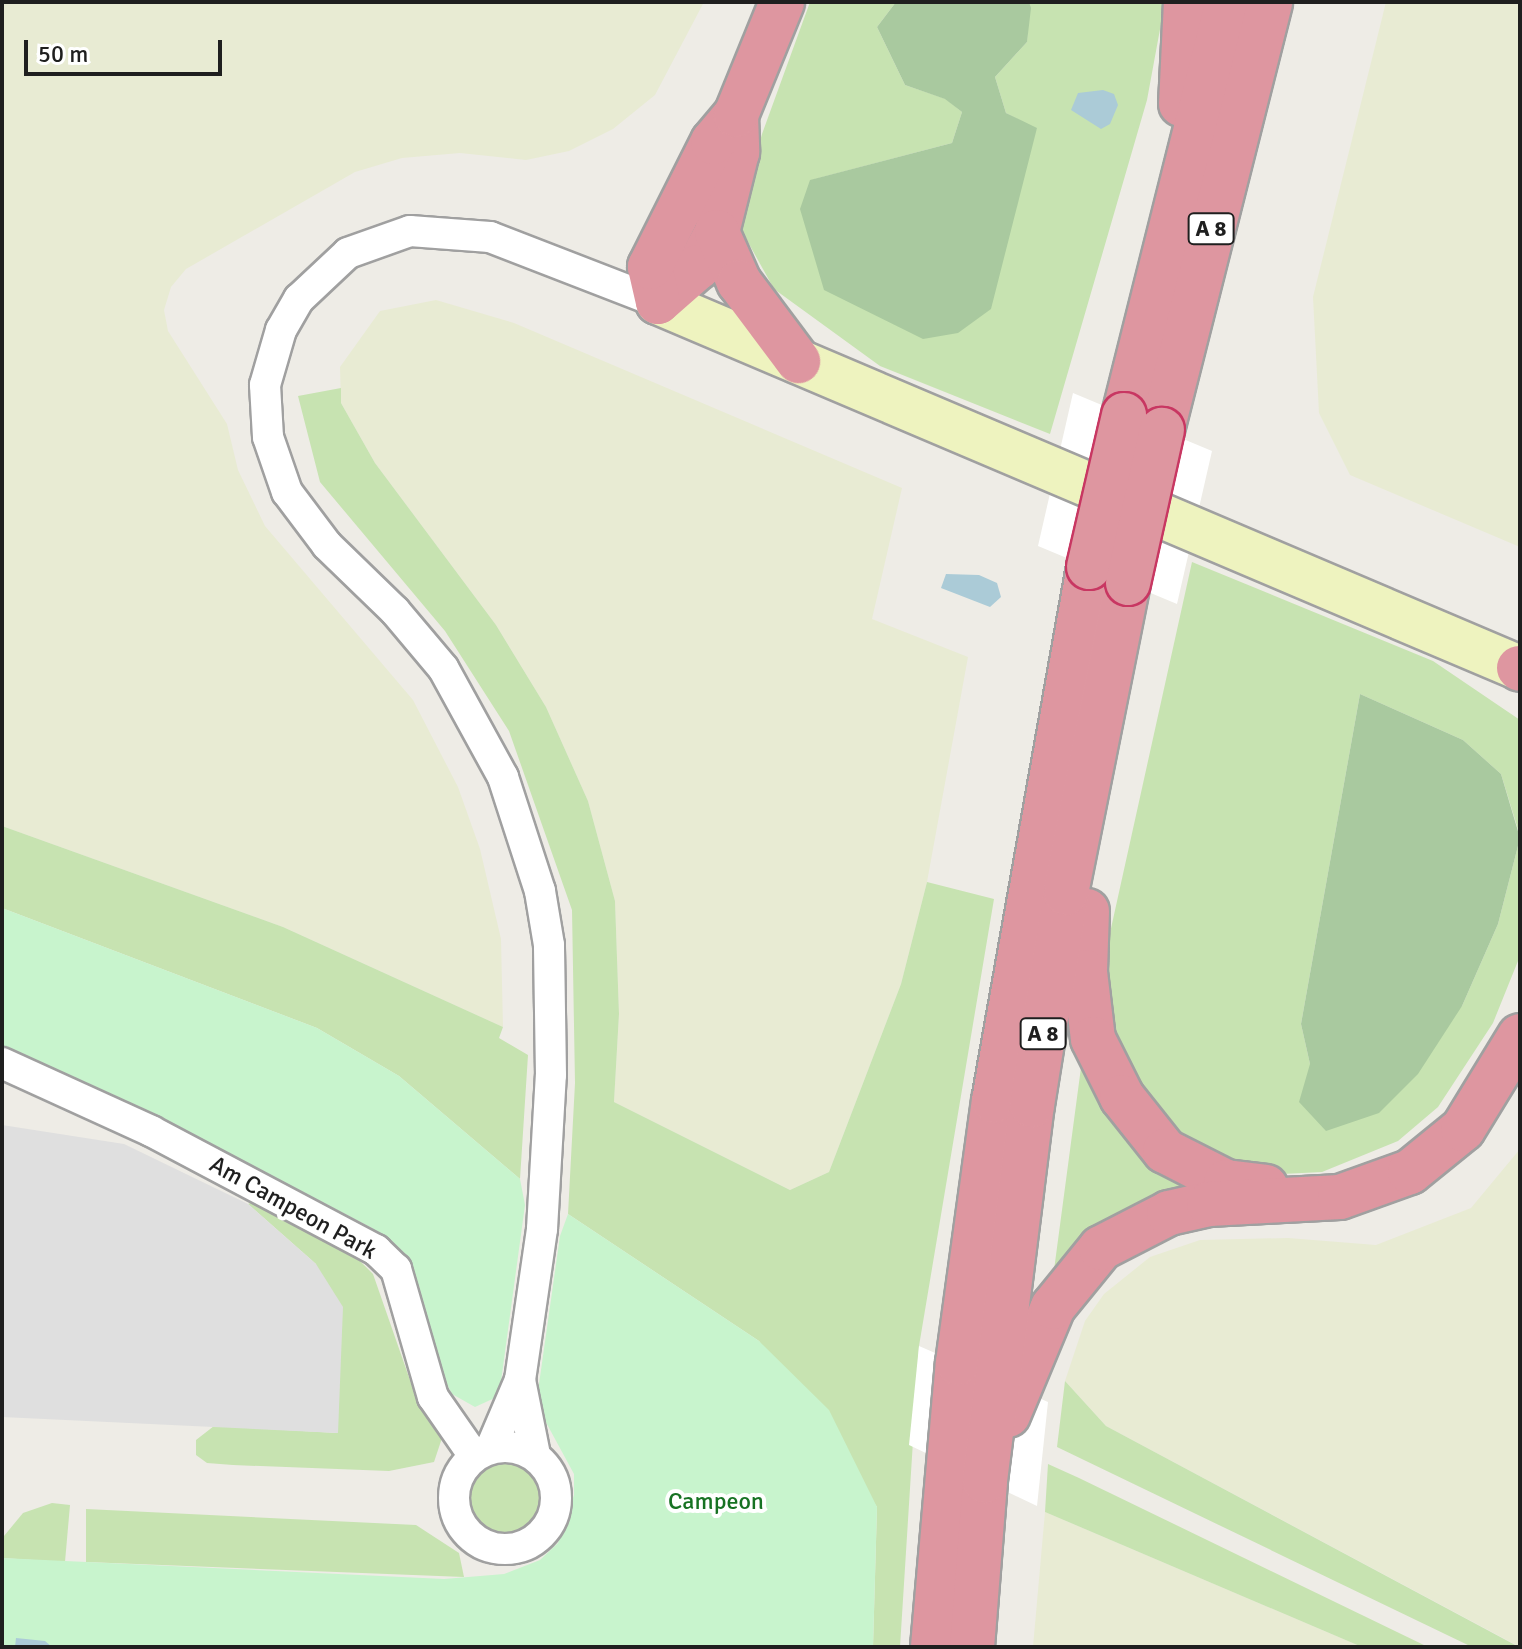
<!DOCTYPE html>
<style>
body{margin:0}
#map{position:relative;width:1522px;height:1649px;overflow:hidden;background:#eeece6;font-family:Signika,sans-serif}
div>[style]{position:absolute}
.farmland>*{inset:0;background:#e8ebd3}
.grass>*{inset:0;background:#c7e3b1}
.round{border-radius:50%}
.forest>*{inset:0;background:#a9c99f}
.park>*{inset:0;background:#c8f4cd}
.parking>*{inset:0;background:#dfdfdf}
.water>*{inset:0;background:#abcbd7}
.pier>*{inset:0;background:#fff}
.roads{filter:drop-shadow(2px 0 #a0a0a0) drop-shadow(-2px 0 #a0a0a0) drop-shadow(0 2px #a0a0a0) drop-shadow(0 -2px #a0a0a0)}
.street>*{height:30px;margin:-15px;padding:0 15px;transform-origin:15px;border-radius:15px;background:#fff}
.street>.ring{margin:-15px;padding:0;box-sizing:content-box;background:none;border:30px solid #fff;border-radius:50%}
.secondary>*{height:44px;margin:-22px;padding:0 22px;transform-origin:22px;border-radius:22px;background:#eef3bf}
.highway>*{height:44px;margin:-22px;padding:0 22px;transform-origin:22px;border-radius:22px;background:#de96a0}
.bridges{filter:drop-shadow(2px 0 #c83762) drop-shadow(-2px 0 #c83762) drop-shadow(0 2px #c83762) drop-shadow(0 -2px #c83762)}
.highway-bridge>*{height:44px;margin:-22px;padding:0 22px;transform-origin:22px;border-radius:22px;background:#de96a0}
span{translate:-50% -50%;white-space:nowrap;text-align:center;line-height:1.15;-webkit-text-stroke:8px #fff;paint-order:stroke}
.shield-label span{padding:2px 6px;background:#fff;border:2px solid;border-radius:6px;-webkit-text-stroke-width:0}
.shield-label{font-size:22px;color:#1f1f1f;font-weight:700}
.street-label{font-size:24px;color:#1f1f1f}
.park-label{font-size:24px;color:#177223}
.frame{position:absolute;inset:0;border:4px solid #1f1f1f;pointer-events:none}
.scale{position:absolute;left:24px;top:40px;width:198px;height:36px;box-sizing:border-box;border:4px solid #1f1f1f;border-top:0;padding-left:10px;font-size:24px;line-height:28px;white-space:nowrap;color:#1f1f1f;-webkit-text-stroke:6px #fff;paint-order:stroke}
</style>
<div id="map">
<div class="farmland">
<div style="clip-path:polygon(2px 2px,704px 2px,655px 95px,613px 129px,569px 151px,526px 160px,460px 153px,402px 158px,355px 172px,186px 269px,171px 287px,164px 310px,168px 331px,227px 424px,238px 470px,265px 526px,413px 700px,458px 787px,480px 849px,501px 939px,503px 1027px,283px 927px,2px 826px)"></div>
<div style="clip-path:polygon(1386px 2px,1520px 2px,1520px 547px,1350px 475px,1319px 413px,1313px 297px)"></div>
<div style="clip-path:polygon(436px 300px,514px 323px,902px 488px,872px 619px,968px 657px,927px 882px,901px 984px,829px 1172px,790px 1190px,614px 1102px,619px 1014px,615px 901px,588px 801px,546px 707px,496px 625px,375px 463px,341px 403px,340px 367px,380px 311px)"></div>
<div style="clip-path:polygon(1520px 1149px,1520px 1647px,1106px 1426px,1065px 1381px,1085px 1321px,1104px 1294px,1150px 1257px,1200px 1240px,1288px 1238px,1376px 1245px,1471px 1208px)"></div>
<div style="clip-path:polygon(1045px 1512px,1362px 1647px,1033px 1647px)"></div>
</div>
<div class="grass">
<div style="clip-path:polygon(810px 2px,896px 2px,877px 27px,905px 85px,946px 99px,962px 112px,952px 143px,811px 180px,1037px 129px,1006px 113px,995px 77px,1027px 42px,1029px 2px,1165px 2px,1147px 100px,1050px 434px,880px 366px,774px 289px,743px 233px,741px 210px,762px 134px)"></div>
<div style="clip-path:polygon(341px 388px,341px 403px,375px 463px,496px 625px,546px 707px,588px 801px,615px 901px,619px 1014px,614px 1102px,790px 1190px,829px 1172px,901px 984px,927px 882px,994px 899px,919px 1346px,900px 1647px,873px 1647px,877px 1507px,759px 1341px,568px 1214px,575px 1083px,572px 910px,509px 731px,445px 631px,320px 482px,298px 396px)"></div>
<div style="clip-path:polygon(1192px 562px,1433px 661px,1520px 720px,1520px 836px,1501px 774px,1463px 740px,1360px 694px,1301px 1024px,1310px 1064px,1462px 1006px,1498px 924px,1520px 838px,1520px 956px,1493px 1023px,1438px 1107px,1398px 1141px,1322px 1172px,1282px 1174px,1227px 1162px,1183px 1143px,1153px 1110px,1113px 1037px,1104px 960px)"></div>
<div style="clip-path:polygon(2px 826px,283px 927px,503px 1027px,499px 1038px,528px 1055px,520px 1179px,399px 1076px,317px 1028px,2px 908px)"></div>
<div style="clip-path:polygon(1082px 1060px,1202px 1188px,1121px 1214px,1054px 1270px)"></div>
<div style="clip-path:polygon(257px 1200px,348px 1249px,373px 1274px,419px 1406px,442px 1438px,434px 1462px,389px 1471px,233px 1465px,207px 1463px,196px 1455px,196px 1440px,214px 1426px,337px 1433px,316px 1264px,248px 1204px)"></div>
<div style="clip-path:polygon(1065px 1381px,1106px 1426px,1519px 1647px,1472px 1647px,1057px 1447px)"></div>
<div class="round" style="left:463px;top:1456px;width:82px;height:82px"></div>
<div style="clip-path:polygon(1048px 1464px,1079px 1478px,1428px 1647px,1362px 1647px,1045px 1512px)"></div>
<div style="clip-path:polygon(52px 1503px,70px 1505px,65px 1562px,2px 1558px,4px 1536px,23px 1513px)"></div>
<div style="clip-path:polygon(86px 1509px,416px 1525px,459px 1553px,464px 1577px,86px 1562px)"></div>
</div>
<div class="forest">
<div style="clip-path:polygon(896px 2px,1029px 2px,1031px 8px,1027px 42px,995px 77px,1006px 113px,1037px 128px,991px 309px,958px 333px,923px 339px,824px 290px,800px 209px,810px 180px,952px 143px,962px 112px,945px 99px,905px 85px,877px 27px)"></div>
<div style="clip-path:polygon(1360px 694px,1463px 740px,1501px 774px,1520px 838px,1498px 924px,1462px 1006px,1418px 1074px,1379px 1113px,1326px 1131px,1299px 1102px,1310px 1064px,1301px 1024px)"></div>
</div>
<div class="park">
<div style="clip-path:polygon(2px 908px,317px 1028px,399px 1076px,520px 1179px,525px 1205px,499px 1396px,475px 1407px,452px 1394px,440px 1371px,419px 1286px,405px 1257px,372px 1228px,197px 1137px,2px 1046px)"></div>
<div style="clip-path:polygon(568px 1214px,759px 1341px,829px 1410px,877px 1507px,873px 1647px,2px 1647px,2px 1558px,444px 1579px,504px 1574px,540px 1560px,558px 1543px,574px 1495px,574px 1474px,542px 1415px,538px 1391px,560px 1236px)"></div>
</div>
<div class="parking">
<div style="clip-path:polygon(2px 1125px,124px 1144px,248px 1204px,316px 1264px,343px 1307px,338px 1433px,2px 1417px)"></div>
</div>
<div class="water">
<div style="clip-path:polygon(1103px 90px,1114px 94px,1118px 105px,1110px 124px,1101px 129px,1071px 110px,1078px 93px)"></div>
<div style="clip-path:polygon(946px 574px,979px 575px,997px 583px,1001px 597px,990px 607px,941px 588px)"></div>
<div style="clip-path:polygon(16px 1638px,45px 1641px,52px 1647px,15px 1647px)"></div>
</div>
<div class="pier">
<div style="clip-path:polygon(1073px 393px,1212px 451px,1177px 604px,1038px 546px)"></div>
<div style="clip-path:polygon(919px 1346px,1048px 1402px,1037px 1506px,909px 1445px)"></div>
</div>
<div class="roads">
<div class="street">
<div style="left:2px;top:1063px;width:164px;rotate:24.5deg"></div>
<div style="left:151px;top:1131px;width:255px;rotate:27.9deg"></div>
<div style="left:376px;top:1250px;width:28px;rotate:44deg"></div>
<div style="left:396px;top:1269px;width:133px;rotate:73.9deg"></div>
<div style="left:433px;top:1397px;width:72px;rotate:55.2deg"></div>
<div style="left:520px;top:1380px;width:76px;rotate:78.7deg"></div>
<div class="ring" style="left:454px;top:1447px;width:72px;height:72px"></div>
<div style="left:491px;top:1448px;width:74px;rotate:-66.9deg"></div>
<div style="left:520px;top:1380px;width:153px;rotate:-81.7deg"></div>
<div style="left:542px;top:1229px;width:154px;rotate:-86.7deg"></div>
<div style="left:551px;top:1075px;width:130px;rotate:-90.9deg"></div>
<div style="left:549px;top:945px;width:55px;rotate:-99.5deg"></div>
<div style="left:540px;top:891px;width:120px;rotate:-108deg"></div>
<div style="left:503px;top:777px;width:124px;rotate:-118.8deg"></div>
<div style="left:443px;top:668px;width:75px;rotate:-130.1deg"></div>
<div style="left:395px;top:611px;width:95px;rotate:-135.9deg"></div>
<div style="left:327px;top:545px;width:66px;rotate:-127deg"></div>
<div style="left:287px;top:492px;width:58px;rotate:-109.1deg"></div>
<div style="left:268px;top:437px;width:52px;rotate:-93.3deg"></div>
<div style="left:265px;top:385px;width:57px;rotate:-73.8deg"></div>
<div style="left:281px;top:330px;width:36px;rotate:-60deg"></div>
<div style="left:299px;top:299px;width:67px;rotate:-43.2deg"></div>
<div style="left:348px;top:253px;width:66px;rotate:-19.5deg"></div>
<div style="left:410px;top:231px;width:80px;rotate:4.3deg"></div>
<div style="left:490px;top:237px;width:180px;rotate:21.2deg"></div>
</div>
<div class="secondary">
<div style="left:658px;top:302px;width:936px;rotate:23.01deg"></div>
</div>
<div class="highway">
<div style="left:1181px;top:104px;width:102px;rotate:-87.2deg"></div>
<div style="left:736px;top:115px;width:37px;rotate:88deg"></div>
<div style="left:737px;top:152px;width:82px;rotate:104deg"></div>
<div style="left:717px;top:232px;width:40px;rotate:118deg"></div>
<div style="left:698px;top:267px;width:53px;rotate:138.8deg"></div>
<div style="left:658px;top:302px;width:36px;rotate:-103deg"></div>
<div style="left:650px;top:267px;width:140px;rotate:-63.3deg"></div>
<div style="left:713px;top:142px;width:35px;rotate:-50deg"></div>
<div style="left:736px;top:115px;width:122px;rotate:-67.8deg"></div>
<div style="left:717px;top:232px;width:55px;rotate:66.3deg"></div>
<div style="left:739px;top:282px;width:99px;rotate:53.2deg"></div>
<div style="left:1124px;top:415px;width:426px;rotate:-75.9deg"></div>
<div style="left:1162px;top:430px;width:441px;rotate:-75.8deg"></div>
<div style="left:1519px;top:668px;width:1px;rotate:45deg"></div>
<div style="left:1087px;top:911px;width:61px;rotate:91.9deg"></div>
<div style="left:1085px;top:972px;width:67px;rotate:83.2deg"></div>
<div style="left:1093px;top:1039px;width:65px;rotate:63.4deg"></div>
<div style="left:1122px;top:1097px;width:69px;rotate:51.5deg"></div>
<div style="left:1165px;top:1151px;width:68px;rotate:26.9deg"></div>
<div style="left:1226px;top:1182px;width:40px;rotate:7.1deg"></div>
<div style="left:1008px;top:1415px;width:117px;rotate:-67.4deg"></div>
<div style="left:1053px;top:1307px;width:76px;rotate:-50.9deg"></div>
<div style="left:1101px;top:1248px;width:76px;rotate:-27.2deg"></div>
<div style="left:1169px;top:1213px;width:41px;rotate:-12.7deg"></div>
<div style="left:1209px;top:1204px;width:131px;rotate:-3.1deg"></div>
<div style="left:1340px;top:1197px;width:74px;rotate:-19.7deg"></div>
<div style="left:1410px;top:1172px;width:68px;rotate:-39.1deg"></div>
<div style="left:1463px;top:1129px;width:109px;rotate:-58.5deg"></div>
<div style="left:933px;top:1647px;width:285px;rotate:-85deg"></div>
<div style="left:958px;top:1363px;width:264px;rotate:-82.2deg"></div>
<div style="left:994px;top:1101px;width:542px;rotate:-79.91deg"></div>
<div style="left:972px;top:1647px;width:167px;rotate:-85.5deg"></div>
<div style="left:985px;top:1481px;width:379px;rotate:-82.9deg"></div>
<div style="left:1032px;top:1105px;width:215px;rotate:-80.9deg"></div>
<div style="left:1066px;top:893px;width:316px;rotate:-78.7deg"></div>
</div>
</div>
<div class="bridges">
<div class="highway-bridge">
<div style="left:1089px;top:567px;width:156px;rotate:-77deg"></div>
<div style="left:1128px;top:583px;width:157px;rotate:-77.5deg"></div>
</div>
</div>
<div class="shield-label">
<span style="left:1211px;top:229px">A 8</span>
<span style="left:1043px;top:1034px">A 8</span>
</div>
<div class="street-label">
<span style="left:293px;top:1208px;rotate:29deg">Am Campeon Park</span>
</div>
<div class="park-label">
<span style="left:716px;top:1502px">Campeon</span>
</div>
<div class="frame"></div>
<div class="scale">50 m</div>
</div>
